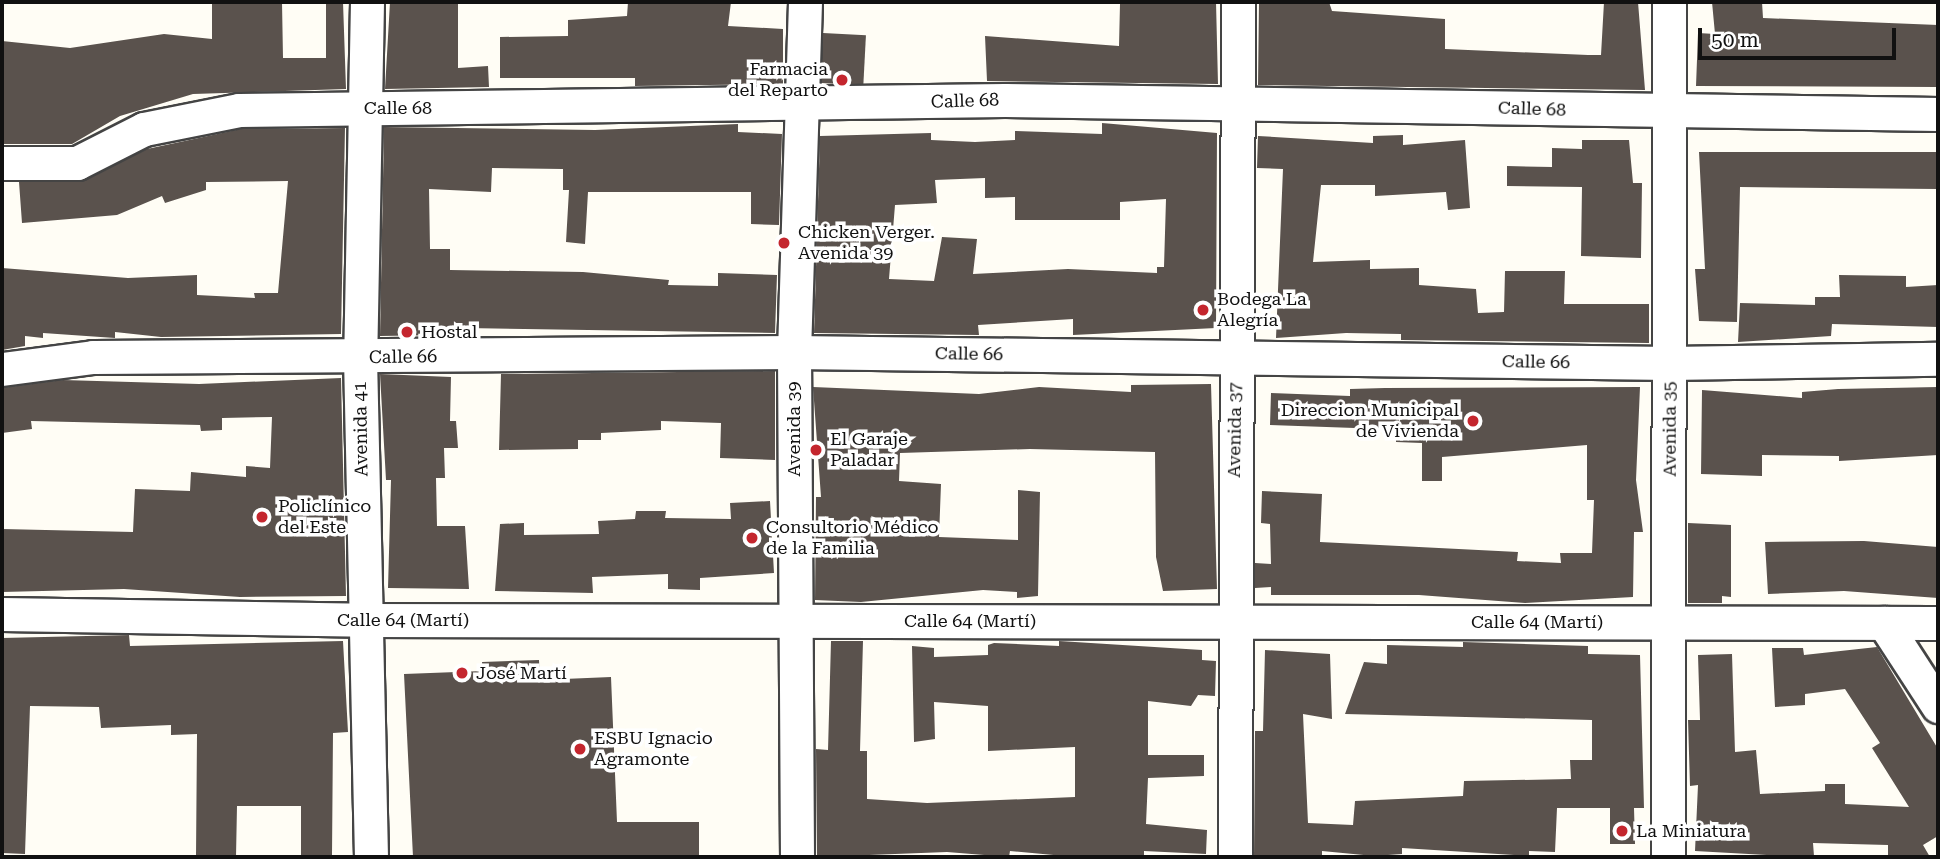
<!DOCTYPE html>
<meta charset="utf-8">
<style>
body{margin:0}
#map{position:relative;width:1940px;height:859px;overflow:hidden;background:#fffdf5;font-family:"Roboto Serif",serif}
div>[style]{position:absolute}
.building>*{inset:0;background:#5a524d;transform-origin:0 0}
.roads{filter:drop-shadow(2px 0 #444) drop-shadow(-2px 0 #444) drop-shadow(0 2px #444) drop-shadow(0 -2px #444)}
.minor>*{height:33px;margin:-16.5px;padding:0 16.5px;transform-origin:16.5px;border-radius:16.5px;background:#fff}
.dots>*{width:19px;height:19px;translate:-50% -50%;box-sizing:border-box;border:4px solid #fff;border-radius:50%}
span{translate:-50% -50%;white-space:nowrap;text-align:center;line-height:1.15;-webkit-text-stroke:7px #fff;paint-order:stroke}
.poi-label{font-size:18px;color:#111}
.right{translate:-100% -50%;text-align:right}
.left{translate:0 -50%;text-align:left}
.street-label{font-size:18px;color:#111}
.frame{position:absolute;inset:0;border:4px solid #111;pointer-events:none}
.scale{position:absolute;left:1698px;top:28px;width:198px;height:32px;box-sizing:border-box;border:4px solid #111;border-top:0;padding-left:9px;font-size:21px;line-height:24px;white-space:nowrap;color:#111;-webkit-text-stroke:5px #fff;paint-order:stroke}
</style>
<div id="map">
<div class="building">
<div style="clip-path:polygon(212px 2px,282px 2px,283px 58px,326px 58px,326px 2px,343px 2px,346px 89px,193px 94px,120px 116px,72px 144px,2px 144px,2px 41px,70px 48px,164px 34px,212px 39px)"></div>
<div style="clip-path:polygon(390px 2px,458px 2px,458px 68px,488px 66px,489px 87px,385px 89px)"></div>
<div style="clip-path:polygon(628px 2px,731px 2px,728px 26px,783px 29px,783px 84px,635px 86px,635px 78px,500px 78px,500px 37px,568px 36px,568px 20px,627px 16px)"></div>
<div style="clip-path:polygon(1216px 2px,1218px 84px,987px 81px,985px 36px,1119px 46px,1120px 4px)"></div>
<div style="clip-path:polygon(1259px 2px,1329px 2px,1332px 11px,1445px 19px,1445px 49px,1588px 55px,1601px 55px,1604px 2px,1638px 2px,1645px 90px,1258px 85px)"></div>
<div style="clip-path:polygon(1712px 2px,1762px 2px,1763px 18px,1938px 25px,1938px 87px,1696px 86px,1698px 33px,1715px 34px)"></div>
<div style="left:823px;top:33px;width:43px;height:50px;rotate:3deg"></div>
<div style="clip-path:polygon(evenodd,1102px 123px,1217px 133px,1216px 328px,1073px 335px,1073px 319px,978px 325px,979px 335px,814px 333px,820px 136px,931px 133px,931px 140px,975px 142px,1015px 140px,1015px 131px,1102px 134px,1102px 123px,985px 178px,985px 198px,1015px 197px,1015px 220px,1120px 220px,1120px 202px,1166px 199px,1164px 267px,1157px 267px,1157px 273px,1068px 269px,973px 274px,977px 239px,942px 237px,934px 281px,889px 279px,895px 205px,937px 203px,935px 180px,985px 178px)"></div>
<div style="clip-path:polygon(738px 124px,738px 132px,782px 134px,779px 225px,751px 224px,751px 192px,588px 192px,585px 244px,566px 242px,569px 190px,563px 190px,563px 169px,492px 168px,491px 192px,429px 189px,430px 249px,450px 249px,450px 270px,583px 272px,669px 280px,668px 285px,718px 286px,718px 273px,777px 275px,775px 333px,466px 328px,466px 333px,447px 335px,380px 336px,384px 127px,595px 130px)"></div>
<div style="clip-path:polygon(345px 128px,341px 334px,161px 337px,115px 332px,115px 338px,43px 333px,43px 338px,25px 336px,25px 346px,2px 350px,2px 268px,128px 278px,197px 275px,197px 295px,255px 298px,254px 293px,278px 293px,288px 181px,206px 182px,206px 190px,165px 203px,162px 196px,117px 215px,22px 223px,19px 182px,78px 182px,147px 149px,241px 129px)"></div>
<div style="clip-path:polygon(1403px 135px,1403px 145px,1465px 140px,1470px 208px,1448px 210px,1446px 192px,1375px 196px,1375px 185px,1321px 185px,1313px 262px,1370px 260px,1370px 269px,1419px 268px,1419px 285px,1476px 289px,1478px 313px,1504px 312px,1505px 271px,1565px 271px,1564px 304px,1649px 304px,1649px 343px,1401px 340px,1401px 334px,1346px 333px,1276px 338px,1283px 169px,1257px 168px,1258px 136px,1373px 143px,1373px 136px)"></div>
<div style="clip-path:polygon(1582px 140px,1629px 140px,1633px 183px,1642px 183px,1641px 258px,1581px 256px,1582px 187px,1507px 186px,1507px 166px,1552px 167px,1552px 148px,1582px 149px)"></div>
<div style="clip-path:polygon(1699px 152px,1937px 152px,1937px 189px,1740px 187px,1737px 322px,1699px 321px,1695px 269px,1705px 269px)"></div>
<div style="clip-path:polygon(1839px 275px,1906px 276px,1906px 287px,1938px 285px,1938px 327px,1832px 324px,1831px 336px,1738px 342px,1740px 303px,1815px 305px,1815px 297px,1840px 297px)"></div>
<div style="clip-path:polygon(775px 371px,775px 460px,720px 458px,721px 423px,661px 421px,661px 430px,601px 433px,601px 440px,578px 440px,578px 449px,499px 450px,501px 374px)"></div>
<div style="clip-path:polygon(380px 374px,451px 377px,450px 421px,456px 421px,458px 448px,444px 448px,445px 478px,436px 478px,437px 526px,465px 526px,469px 589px,388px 588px,391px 480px,386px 480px)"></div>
<div style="clip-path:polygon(341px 378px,346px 596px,240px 597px,124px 589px,2px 592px,2px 529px,133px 532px,135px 489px,190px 491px,191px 472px,246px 477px,246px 466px,270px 468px,272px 417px,222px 418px,222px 430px,201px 431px,200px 425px,31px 421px,32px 429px,2px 433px,2px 388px,63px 380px,199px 384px)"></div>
<div style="clip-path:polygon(1211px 384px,1217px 589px,1163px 591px,1156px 557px,1155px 452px,1030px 449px,900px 453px,899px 481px,941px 484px,939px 537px,1018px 540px,1018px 490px,1040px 492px,1038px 596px,1017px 598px,1017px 592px,983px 590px,861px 602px,815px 600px,816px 497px,821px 497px,813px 387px,979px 394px,1039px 387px,1131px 392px,1131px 385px)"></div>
<div style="clip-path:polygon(1640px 387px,1636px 480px,1643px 532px,1634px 532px,1633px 597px,1525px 603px,1419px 595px,1271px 595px,1271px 587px,1255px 588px,1255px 563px,1271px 564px,1270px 524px,1261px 523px,1262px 491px,1322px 494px,1320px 542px,1518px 552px,1517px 561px,1561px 563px,1560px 553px,1592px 553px,1594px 500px,1587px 500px,1587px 445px,1442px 457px,1442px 481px,1422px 481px,1422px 443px,1396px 442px,1396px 435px,1383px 434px,1383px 429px,1270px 425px,1271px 393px,1350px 396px,1350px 389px,1385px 388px)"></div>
<div style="clip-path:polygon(1938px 387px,1938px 455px,1839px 461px,1839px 456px,1762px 455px,1762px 476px,1701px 474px,1702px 390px,1802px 398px,1802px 392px,1838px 389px)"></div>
<div style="clip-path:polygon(770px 501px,774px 573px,700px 578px,700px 590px,668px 589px,668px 574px,592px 577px,593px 593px,495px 591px,500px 524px,524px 523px,524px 535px,599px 534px,598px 521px,635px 519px,636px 511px,666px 511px,665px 518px,731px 519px,730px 503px)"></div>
<div style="clip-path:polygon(1688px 523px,1731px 525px,1731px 597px,1722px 596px,1722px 603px,1688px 603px)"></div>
<div style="clip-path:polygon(1864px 541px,1938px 547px,1938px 598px,1844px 591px,1768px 594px,1765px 542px)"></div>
<div style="clip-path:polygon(129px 635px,130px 646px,343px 641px,348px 732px,333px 733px,332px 856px,301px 855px,301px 806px,237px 806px,236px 857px,196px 857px,197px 734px,171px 735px,171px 725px,101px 728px,99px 707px,30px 706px,25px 854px,2px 853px,2px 638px)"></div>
<div style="clip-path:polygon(831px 641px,863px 641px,860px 751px,867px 751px,867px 799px,927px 803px,1075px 797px,1075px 747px,988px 751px,988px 706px,934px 702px,935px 739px,914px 742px,912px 646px,934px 648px,934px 657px,988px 655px,988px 645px,994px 643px,1059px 646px,1059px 641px,1202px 650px,1202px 660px,1216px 661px,1215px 696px,1198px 695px,1191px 706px,1148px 701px,1148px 755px,1204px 755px,1204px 776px,1148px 778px,1146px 824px,1207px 830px,1206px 854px,1144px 851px,1144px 857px,1075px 857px,1010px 851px,1009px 857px,947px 852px,817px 857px,816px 749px,828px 750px)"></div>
<div style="clip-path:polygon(1463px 642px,1588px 646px,1588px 654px,1640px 655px,1644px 808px,1634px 808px,1635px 844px,1610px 844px,1610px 808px,1557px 808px,1555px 852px,1529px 851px,1529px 856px,1402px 848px,1402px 854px,1374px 856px,1322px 851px,1322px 857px,1254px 857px,1255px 731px,1263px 731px,1265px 650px,1330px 654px,1332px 719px,1303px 714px,1308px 823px,1353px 825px,1355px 801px,1463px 796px,1464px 781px,1571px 779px,1570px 760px,1592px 760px,1592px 720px,1345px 714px,1364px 662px,1387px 664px,1387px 645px,1463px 647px)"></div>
<div style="clip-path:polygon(1877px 647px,1938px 749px,1938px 836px,1923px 845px,1930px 857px,1888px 855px,1888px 845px,1813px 843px,1814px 856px,1803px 857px,1695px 851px,1698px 785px,1690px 786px,1688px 720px,1700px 720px,1698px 655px,1732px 654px,1735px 752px,1756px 750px,1760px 794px,1825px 791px,1825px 784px,1845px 784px,1845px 804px,1909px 807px,1872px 748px,1880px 743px,1845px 689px,1805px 694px,1805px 705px,1775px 707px,1772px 648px,1803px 648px,1804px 655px)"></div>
<div style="clip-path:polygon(539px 660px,540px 680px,611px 677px,617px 822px,699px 822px,699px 857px,413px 857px,404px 674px,483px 671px,482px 662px)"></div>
</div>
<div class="roads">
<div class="minor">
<div style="left:367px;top:2px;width:355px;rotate:91.1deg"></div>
<div style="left:360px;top:357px;width:500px;rotate:88.74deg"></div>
<div style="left:2px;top:163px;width:75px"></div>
<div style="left:77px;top:163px;width:75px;rotate:-26.9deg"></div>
<div style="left:144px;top:129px;width:97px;rotate:-11.3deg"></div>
<div style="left:239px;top:110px;width:766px;rotate:-0.75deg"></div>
<div style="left:1005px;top:100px;width:933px;rotate:0.86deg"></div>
<div style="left:2px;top:369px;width:92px;rotate:-7.5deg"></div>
<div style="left:93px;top:357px;width:701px;rotate:-0.41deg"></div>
<div style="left:794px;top:352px;width:876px;rotate:0.72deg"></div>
<div style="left:1670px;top:363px;width:268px;rotate:-0.9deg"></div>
<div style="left:2px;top:614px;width:362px;rotate:0.9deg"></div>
<div style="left:364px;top:620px;width:1574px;rotate:0.11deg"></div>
<div style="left:1884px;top:623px;width:99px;rotate:57deg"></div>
<div style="left:797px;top:857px;width:505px;rotate:-90.34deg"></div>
<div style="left:794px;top:352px;width:350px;rotate:-88.2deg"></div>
<div style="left:1235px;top:857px;width:855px;rotate:-89.8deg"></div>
<div style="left:1668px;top:857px;width:855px;rotate:-89.93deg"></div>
</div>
</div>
<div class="dots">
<div style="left:842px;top:80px;background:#c4262e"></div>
<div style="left:784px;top:243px;background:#c4262e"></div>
<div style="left:1203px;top:310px;background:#c4262e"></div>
<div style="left:407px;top:332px;background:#c4262e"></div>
<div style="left:1473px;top:421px;background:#c4262e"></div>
<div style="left:816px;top:450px;background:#c4262e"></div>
<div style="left:262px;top:517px;background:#c4262e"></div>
<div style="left:752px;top:538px;background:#c4262e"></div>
<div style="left:462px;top:673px;background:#c4262e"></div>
<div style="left:580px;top:749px;background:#c4262e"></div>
<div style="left:1622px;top:831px;background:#c4262e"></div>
</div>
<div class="poi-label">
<span class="right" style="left:828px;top:80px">Farmacia<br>del Reparto</span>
<span class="left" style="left:798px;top:243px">Chicken Verger.<br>Avenida 39</span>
<span class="left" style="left:1217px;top:310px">Bodega La<br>Alegría</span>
<span class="left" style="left:421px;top:332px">Hostal</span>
<span class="right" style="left:1459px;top:421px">Direccion Municipal<br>de Vivienda</span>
<span class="left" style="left:830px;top:450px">El Garaje<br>Paladar</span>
<span class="left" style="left:278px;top:517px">Policlínico<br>del Este</span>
<span class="left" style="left:766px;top:538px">Consultorio Médico<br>de la Familia</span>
<span class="left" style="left:476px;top:673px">José Martí</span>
<span class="left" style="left:594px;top:749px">ESBU Ignacio<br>Agramonte</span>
<span class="left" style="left:1636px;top:831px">La Miniatura</span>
</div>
<div class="street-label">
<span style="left:965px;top:101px;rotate:-2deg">Calle 68</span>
<span style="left:398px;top:108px">Calle 68</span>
<span style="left:1532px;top:109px;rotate:2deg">Calle 68</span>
<span style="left:969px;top:354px;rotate:1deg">Calle 66</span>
<span style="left:403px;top:357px;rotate:-1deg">Calle 66</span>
<span style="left:1536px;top:362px;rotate:1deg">Calle 66</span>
<span style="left:361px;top:429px;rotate:-91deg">Avenida 41</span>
<span style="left:794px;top:429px;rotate:-90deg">Avenida 39</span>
<span style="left:1670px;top:429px;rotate:-90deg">Avenida 35</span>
<span style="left:1235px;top:430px;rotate:-89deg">Avenida 37</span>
<span style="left:403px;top:620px">Calle 64 (Martí)</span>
<span style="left:970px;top:621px">Calle 64 (Martí)</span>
<span style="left:1537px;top:622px">Calle 64 (Martí)</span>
</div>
<div class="frame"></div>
<div class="scale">50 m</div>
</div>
